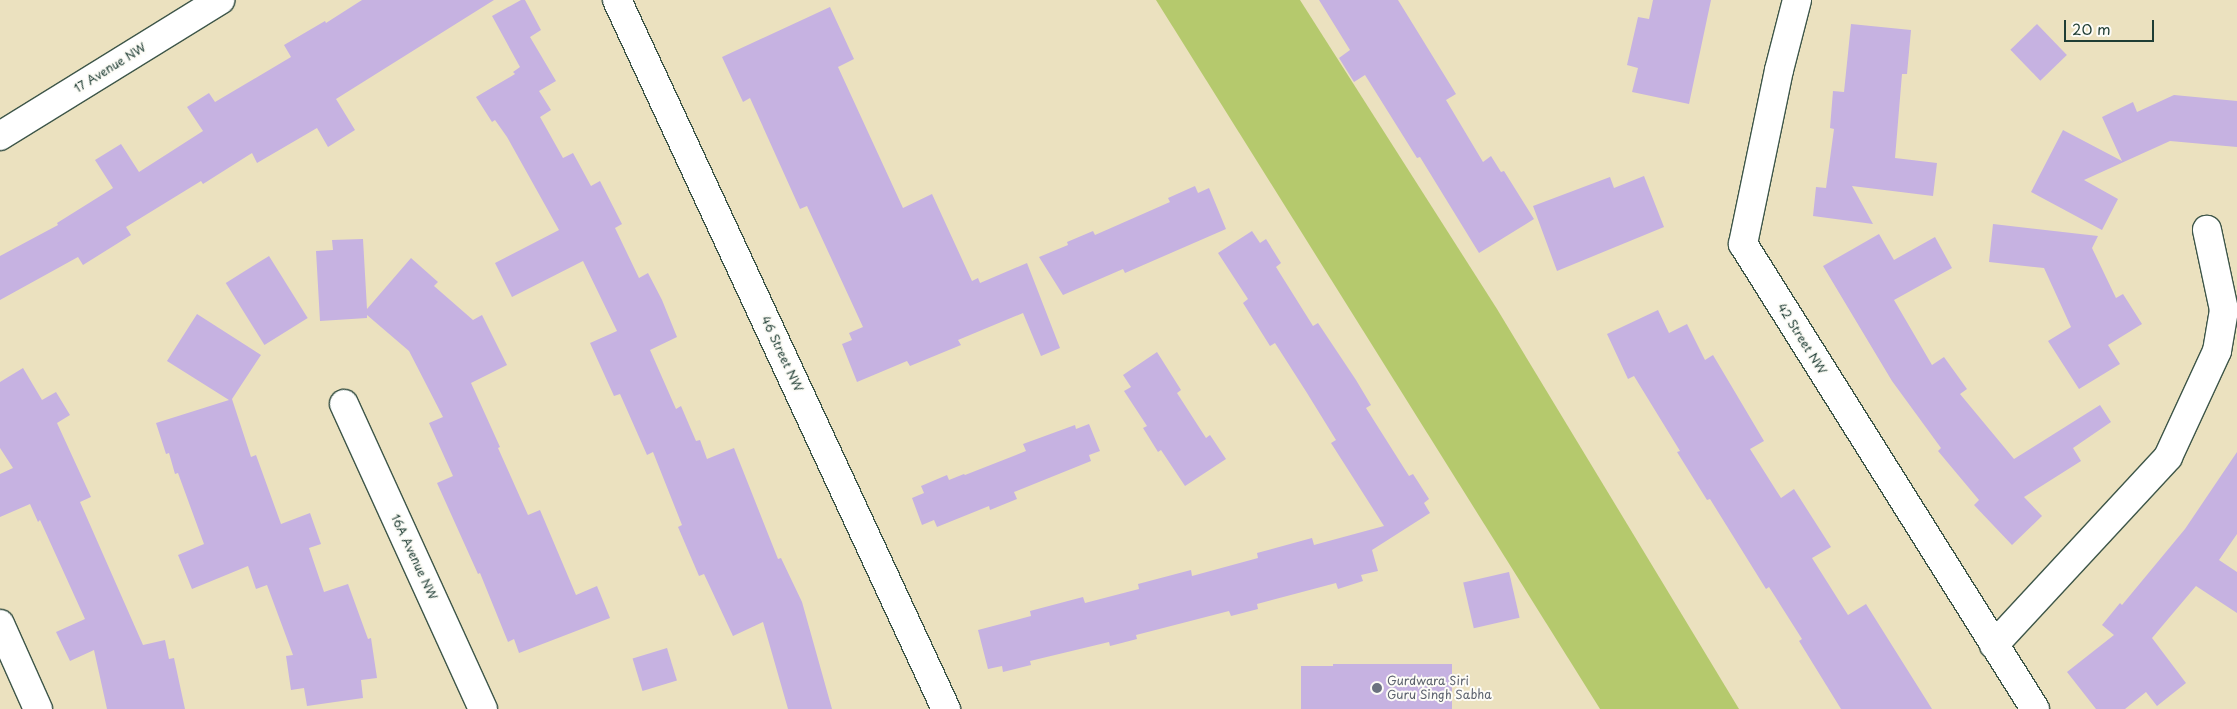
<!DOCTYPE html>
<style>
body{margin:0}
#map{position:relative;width:2237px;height:709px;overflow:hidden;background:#ebe1bf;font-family:"Playpen Sans",sans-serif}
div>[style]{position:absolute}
.green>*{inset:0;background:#b5c96d}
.building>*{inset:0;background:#c6b2e1;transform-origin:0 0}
.roads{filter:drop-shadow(1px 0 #3e5649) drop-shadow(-1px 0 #3e5649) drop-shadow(0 1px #3e5649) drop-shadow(0 -1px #3e5649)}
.minor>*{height:28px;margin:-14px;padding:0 14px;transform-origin:14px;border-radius:14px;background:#fff}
.dots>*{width:14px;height:14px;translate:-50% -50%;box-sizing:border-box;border:2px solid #fdfcf7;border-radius:50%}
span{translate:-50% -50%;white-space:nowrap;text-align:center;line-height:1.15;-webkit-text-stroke:4px #fdfcf7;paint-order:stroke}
.street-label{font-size:12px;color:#1f3d34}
.worship-label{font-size:12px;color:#5b616d}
.left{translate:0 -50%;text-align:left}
.scale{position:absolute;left:2064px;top:20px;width:90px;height:22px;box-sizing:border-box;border:2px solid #1f3d34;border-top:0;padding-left:6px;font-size:15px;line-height:18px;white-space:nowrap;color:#1f3d34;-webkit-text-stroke:4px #fdfcf7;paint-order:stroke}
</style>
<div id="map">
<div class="green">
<div style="clip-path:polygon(1156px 0,1300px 0,1497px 309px,1739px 709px,1600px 709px)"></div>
</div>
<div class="building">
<div style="clip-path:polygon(362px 0,494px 0,336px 99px,355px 130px,328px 147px,317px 128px,257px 163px,252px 153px,203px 184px,201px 181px,126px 227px,131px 235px,83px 265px,78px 257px,0 300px,0 256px,58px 225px,57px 223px,113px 188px,95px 160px,121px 144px,139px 172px,203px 131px,187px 107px,209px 93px,215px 102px,291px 57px,284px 45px,325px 21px,326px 23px)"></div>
<div style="clip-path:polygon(521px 0,525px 0,541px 30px,530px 37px,556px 81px,539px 91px,551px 110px,540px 117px,563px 158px,573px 153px,591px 186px,600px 181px,622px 224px,615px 228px,639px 278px,648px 273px,662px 300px,677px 337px,650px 350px,676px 409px,681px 406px,696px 441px,700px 440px,707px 459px,734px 448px,778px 559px,781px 558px,802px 602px,832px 709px,788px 709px,763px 622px,733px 636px,704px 574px,699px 576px,678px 527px,682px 525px,653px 452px,647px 455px,620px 394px,614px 396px,590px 343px,617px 331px,583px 261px,512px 297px,495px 263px,559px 230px,507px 137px,495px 120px,492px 122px,476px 97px,515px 74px,513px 72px,520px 67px,492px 16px)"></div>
<div style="clip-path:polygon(1319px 0,1398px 0,1456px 94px,1446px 100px,1483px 162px,1491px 156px,1501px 172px,1504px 171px,1534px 219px,1479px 253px,1420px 157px,1417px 158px,1365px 75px,1354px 82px,1339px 58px,1350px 50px)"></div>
<div style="clip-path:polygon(1653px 0,1711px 0,1689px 104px,1632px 92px,1638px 68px,1627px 65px,1638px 17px,1649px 19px)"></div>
<div style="clip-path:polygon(830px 7px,854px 59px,838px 67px,903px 208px,932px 194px,972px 281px,978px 278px,980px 283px,1027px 263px,1060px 348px,1041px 356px,1023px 313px,958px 340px,961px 345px,910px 366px,907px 361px,857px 382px,842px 344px,852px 340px,849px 333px,863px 327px,807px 206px,800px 209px,750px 98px,743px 102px,722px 57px)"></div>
<div style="clip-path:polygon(1851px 24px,1911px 30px,1907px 74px,1902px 74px,1895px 158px,1937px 163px,1933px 196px,1852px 186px,1873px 224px,1813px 216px,1816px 187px,1826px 188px,1834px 129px,1830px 128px,1833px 91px,1844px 92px)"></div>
<div style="left:2037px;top:24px;width:43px;height:37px;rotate:46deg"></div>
<div style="clip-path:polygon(2174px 95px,2237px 101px,2237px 147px,2170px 141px,2084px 180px,2118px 199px,2102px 230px,2031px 192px,2063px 130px,2122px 161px,2102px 117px,2133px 102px,2137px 112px)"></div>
<div style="clip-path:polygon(1644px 176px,1664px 227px,1557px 271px,1533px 206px,1610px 177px,1614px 188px)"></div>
<div style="clip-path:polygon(1195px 186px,1198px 193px,1209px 188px,1226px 229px,1125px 273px,1123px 269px,1063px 295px,1039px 257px,1068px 245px,1067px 242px,1093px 231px,1095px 235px,1170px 202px,1168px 198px)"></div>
<div style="clip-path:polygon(1993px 224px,2098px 236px,2092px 248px,2116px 298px,2123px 294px,2142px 324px,2108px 345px,2120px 364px,2079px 389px,2048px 341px,2071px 327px,2044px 268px,1989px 262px)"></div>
<div style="clip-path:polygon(1252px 231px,1260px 243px,1266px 239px,1281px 263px,1276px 267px,1313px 326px,1318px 323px,1356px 380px,1371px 405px,1366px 408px,1409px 476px,1413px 474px,1429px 499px,1424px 503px,1430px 513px,1372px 550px,1378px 571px,1361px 575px,1363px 581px,1338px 589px,1336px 583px,1257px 604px,1258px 609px,1231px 616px,1229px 611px,1136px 635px,1137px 639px,1110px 646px,1109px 642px,1030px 661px,1031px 665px,1003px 672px,1002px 666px,988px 669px,978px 630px,1031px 616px,1030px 611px,1083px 597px,1085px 603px,1139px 589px,1138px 584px,1191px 570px,1192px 576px,1258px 558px,1257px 553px,1312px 538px,1314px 545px,1384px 526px,1331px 443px,1336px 440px,1307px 393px,1275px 343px,1270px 346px,1243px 303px,1248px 299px,1218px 253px)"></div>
<div style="clip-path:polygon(1879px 234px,1894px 260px,1935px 237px,1952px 268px,1894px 300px,1932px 365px,1944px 357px,1967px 389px,1960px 394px,2014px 459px,2100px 405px,2111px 422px,2073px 448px,2081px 461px,2024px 497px,2042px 516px,2012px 545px,1974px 505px,1979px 500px,1938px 451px,1941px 448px,1892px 381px,1823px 266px)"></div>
<div style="clip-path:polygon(363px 239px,367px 309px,411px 258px,438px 282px,434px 286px,473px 320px,482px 315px,507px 365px,471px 383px,500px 447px,498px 448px,528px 515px,540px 510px,576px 595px,597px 586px,610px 618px,519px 653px,514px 639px,508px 642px,480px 573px,478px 574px,437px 483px,453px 476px,429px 423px,443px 417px,409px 351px,367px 315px,367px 318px,320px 321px,316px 251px,333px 250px,332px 240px)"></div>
<div style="left:269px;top:256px;width:73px;height:51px;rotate:58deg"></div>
<div style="clip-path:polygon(1658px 310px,1669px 333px,1687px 324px,1705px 360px,1713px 355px,1764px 441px,1750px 449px,1781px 498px,1794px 489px,1831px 547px,1812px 558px,1848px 615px,1866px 604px,1932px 709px,1841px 709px,1799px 641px,1802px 639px,1769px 587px,1766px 589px,1710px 499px,1707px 500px,1677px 452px,1680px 451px,1634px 376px,1628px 379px,1607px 334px)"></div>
<div style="clip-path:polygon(197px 314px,261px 355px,232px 399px,251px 457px,256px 455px,281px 524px,310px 513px,321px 544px,309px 548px,324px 592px,348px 584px,368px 639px,371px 638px,377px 678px,361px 680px,363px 698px,307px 706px,304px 688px,291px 690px,286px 656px,293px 655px,267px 585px,256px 589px,248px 566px,192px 589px,178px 555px,204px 544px,178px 473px,175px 474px,169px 453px,166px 454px,156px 423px,229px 400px,167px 361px)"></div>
<div style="clip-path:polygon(1157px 352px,1181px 390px,1177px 393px,1206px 438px,1210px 435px,1226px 459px,1185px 486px,1161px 450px,1158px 452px,1143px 428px,1147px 426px,1124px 391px,1131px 387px,1123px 375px)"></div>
<div style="clip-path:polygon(23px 368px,42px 400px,56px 392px,70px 415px,57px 423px,91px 497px,80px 502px,143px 645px,165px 640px,169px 659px,174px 658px,185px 709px,107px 709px,94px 650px,70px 661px,56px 632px,85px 619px,40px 520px,38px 522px,30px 504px,0 517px,0 474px,13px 468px,0 448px,0 382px)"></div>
<div style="clip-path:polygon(1089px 424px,1100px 451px,1089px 455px,1091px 461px,1014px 492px,1017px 499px,990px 510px,989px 506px,937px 527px,934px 520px,922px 525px,912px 498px,924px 493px,921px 486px,947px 475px,949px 480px,964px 474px,965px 475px,1026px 451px,1023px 444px,1075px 425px,1076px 429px)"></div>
<div style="clip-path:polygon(2237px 452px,2237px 534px,2219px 560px,2237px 572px,2237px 613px,2196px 586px,2152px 638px,2186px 683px,2157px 706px,2146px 692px,2125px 709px,2096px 709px,2067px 672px,2114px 635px,2102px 625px,2120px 603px,2122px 605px,2185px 529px)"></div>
<div style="left:1509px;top:572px;width:47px;height:47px;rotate:77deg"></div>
<div style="left:667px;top:648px;width:34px;height:36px;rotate:73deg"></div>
<div style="clip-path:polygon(1333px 664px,1452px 664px,1452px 709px,1301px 709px,1301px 666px,1333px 666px)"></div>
</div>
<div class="roads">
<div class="minor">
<div style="left:617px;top:0;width:782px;rotate:65.11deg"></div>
<div style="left:1797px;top:0;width:72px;rotate:104.4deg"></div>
<div style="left:1779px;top:70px;width:178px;rotate:101.7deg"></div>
<div style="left:1743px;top:244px;width:549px;rotate:57.87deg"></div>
<div style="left:0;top:136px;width:259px;rotate:-31.7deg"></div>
<div style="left:344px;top:404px;width:335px;rotate:65.5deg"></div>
<div style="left:0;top:624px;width:93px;rotate:65.9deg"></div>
<div style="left:1994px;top:645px;width:256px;rotate:-47.2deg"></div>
<div style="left:2168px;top:457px;width:117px;rotate:-65.2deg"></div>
<div style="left:2217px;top:351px;width:42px;rotate:-80.3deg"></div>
<div style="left:2224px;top:310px;width:82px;rotate:-102deg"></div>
</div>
</div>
<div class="dots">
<div style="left:1377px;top:688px;background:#6b7280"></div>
</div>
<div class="street-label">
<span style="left:110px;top:68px;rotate:-32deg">17 Avenue NW</span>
<span style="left:1802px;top:339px;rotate:58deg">42 Street NW</span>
<span style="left:782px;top:354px;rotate:65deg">46 Street NW</span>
<span style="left:414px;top:557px;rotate:65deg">16A Avenue NW</span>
</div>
<div class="worship-label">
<span class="left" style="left:1387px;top:688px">Gurdwara Siri<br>Guru Singh Sabha</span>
</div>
<div class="scale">20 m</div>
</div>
